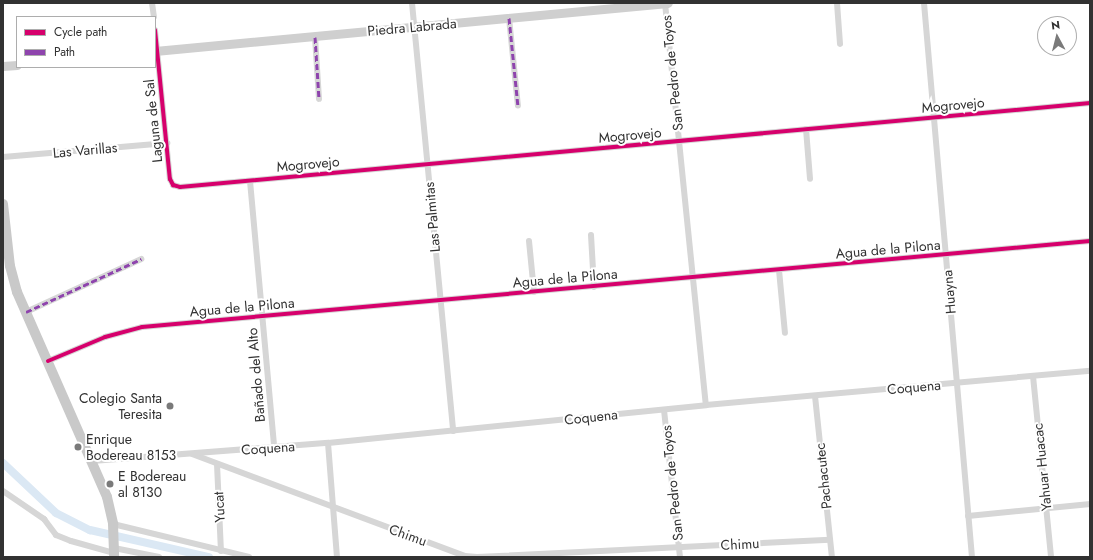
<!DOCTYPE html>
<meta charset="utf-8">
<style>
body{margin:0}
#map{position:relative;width:1093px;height:560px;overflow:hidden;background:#fff;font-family:Jost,sans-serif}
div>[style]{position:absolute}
.canal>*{height:8px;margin:-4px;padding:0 4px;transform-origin:4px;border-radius:4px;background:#dbe8f4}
.street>*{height:6px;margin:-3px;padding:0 3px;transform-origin:3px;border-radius:3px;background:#d6d6d6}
.secondary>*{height:9px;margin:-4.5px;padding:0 4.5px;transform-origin:4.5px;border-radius:4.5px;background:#cfcfcf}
.primary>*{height:10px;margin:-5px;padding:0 5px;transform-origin:5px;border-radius:5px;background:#c9c9c9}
.quiet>*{height:3px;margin-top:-1.5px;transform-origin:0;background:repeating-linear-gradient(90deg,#8e44ad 0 6px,transparent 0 9px)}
.cycleway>*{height:4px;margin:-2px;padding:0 2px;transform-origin:2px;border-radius:2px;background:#d6006c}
.dots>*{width:11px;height:11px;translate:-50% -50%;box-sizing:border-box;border:2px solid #fff;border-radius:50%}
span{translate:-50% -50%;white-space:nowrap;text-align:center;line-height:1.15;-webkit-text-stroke:4px #fff;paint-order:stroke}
.street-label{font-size:14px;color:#323232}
.poi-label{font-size:14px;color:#323232}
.right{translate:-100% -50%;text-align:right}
.left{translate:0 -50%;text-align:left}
.frame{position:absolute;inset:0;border:4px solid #323232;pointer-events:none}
.legend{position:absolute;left:16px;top:16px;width:140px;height:52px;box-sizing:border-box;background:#fff;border:1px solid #adadad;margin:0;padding:5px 7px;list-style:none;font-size:12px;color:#323232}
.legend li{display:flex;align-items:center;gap:8px;height:20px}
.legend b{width:20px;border:1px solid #adadad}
.north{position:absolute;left:1037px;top:16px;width:40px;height:40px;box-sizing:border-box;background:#fff;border:1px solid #adadad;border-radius:50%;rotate:353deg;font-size:11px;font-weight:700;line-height:16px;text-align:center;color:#323232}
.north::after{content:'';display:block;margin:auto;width:14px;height:18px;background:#7a7a7a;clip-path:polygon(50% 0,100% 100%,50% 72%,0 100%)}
</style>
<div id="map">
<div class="canal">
<div style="left:3px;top:463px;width:73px;rotate:43.3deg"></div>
<div style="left:56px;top:513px;width:38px;rotate:27deg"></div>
<div style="left:90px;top:530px;width:122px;rotate:12.8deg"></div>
</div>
<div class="street">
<div style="left:152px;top:3px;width:14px;rotate:82deg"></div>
<div style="left:412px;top:3px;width:430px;rotate:84.5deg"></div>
<div style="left:665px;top:3px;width:404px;rotate:84.2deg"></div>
<div style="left:837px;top:3px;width:41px;rotate:85.8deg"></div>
<div style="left:924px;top:3px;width:556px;rotate:85.05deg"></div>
<div style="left:509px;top:18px;width:88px;rotate:84.2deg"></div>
<div style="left:155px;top:30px;width:150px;rotate:84.3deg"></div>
<div style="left:170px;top:179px;width:7px;rotate:63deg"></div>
<div style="left:173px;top:185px;width:7px;rotate:16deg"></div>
<div style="left:180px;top:187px;width:914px;rotate:-5.27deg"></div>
<div style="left:315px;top:37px;width:62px;rotate:86.3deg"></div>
<div style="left:806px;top:129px;width:50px;rotate:85.4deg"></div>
<div style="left:3px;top:157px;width:165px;rotate:-4.9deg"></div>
<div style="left:250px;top:181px;width:267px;rotate:84.8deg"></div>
<div style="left:591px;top:235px;width:52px;rotate:86.7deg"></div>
<div style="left:529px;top:241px;width:51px;rotate:84.4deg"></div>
<div style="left:779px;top:270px;width:63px;rotate:84.6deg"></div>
<div style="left:26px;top:312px;width:127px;rotate:-24.7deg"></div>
<div style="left:48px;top:361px;width:62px;rotate:-22.8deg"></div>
<div style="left:105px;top:337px;width:38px;rotate:-15deg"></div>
<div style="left:142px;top:327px;width:952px;rotate:-5.18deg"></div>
<div style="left:1033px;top:376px;width:182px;rotate:84.3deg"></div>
<div style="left:815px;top:396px;width:162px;rotate:84deg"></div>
<div style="left:664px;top:410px;width:148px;rotate:83.8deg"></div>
<div style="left:328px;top:443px;width:114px;rotate:85.5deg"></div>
<div style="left:192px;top:454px;width:291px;rotate:20.5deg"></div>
<div style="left:465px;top:556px;width:12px;rotate:5deg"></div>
<div style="left:477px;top:557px;width:353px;rotate:-2.8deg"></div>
<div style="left:92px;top:461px;width:237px;rotate:-4.4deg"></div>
<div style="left:328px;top:443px;width:380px;rotate:-5.7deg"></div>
<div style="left:706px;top:405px;width:386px;rotate:-5.1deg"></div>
<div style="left:217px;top:464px;width:87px;rotate:87.4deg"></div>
<div style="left:3px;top:491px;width:50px;rotate:34.3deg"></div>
<div style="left:44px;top:519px;width:20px;rotate:53deg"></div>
<div style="left:56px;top:535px;width:16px;rotate:22deg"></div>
<div style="left:71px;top:541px;width:45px;rotate:15.6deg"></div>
<div style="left:968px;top:516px;width:123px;rotate:-5.6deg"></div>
<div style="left:113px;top:524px;width:140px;rotate:13.6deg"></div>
<div style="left:114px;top:548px;width:46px;rotate:11.3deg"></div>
</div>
<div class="secondary">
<div style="left:155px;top:51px;width:515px;rotate:-5.35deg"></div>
<div style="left:3px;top:66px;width:14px;rotate:-4deg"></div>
</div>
<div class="primary">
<div style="left:3px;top:204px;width:62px;rotate:83.6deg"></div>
<div style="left:10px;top:266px;width:27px;rotate:75deg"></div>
<div style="left:17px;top:292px;width:224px;rotate:66.3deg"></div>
<div style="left:107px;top:497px;width:28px;rotate:77deg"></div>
<div style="left:113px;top:524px;width:33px;rotate:88deg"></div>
</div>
<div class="quiet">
<div style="left:509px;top:18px;width:88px;rotate:84.2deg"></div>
<div style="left:315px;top:37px;width:62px;rotate:86.3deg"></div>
<div style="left:26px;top:312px;width:127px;rotate:-24.7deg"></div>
</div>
<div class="cycleway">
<div style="left:155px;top:30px;width:150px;rotate:84.3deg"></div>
<div style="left:170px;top:179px;width:7px;rotate:63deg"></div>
<div style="left:173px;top:185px;width:7px;rotate:16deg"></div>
<div style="left:180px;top:187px;width:914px;rotate:-5.27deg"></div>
<div style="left:48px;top:361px;width:62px;rotate:-22.8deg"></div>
<div style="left:105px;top:337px;width:38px;rotate:-15deg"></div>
<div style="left:142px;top:327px;width:952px;rotate:-5.18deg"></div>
</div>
<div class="dots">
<div style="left:170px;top:406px;background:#7a7a7a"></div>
<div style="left:78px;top:447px;background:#7a7a7a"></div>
<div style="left:110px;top:484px;background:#7a7a7a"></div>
</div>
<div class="street-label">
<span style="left:412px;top:27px;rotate:-5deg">Piedra Labrada</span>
<span style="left:672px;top:73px;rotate:-96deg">San Pedro de Toyos</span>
<span style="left:953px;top:105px;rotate:-5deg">Mogrovejo</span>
<span style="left:153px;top:121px;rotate:-96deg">Laguna de Sal</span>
<span style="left:630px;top:135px;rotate:-5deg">Mogrovejo</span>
<span style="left:85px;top:150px;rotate:-5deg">Las Varillas</span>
<span style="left:308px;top:164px;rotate:-5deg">Mogrovejo</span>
<span style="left:432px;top:217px;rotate:-95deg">Las Palmitas</span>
<span style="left:888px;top:249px;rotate:-5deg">Agua de la Pilona</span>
<span style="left:565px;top:278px;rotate:-5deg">Agua de la Pilona</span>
<span style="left:949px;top:292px;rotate:-95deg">Huayna</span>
<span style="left:242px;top:307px;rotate:-5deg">Agua de la Pilona</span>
<span style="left:256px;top:375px;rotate:-95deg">Bañado del Alto</span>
<span style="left:914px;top:387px;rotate:-5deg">Coquena</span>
<span style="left:591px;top:417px;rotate:-6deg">Coquena</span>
<span style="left:268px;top:448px;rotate:-4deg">Coquena</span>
<span style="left:1042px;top:467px;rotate:-96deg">Yahuar Huacac</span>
<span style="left:823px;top:476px;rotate:-96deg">Pachacutec</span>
<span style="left:672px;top:483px;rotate:-96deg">San Pedro de Toyos</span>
<span style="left:219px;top:507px;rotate:-93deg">Yucat</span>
<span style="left:408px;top:535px;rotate:20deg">Chimu</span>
<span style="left:740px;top:544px;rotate:-3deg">Chimu</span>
</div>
<div class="poi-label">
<span class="right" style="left:162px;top:406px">Colegio Santa<br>Teresita</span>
<span class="left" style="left:86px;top:447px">Enrique<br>Bodereau 8153</span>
<span class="left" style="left:118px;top:484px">E Bodereau<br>al 8130</span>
</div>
<div class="frame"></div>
<ul class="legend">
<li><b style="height:5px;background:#d6006c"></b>Cycle path</li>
<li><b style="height:5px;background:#8e44ad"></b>Path</li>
</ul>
<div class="north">N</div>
</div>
